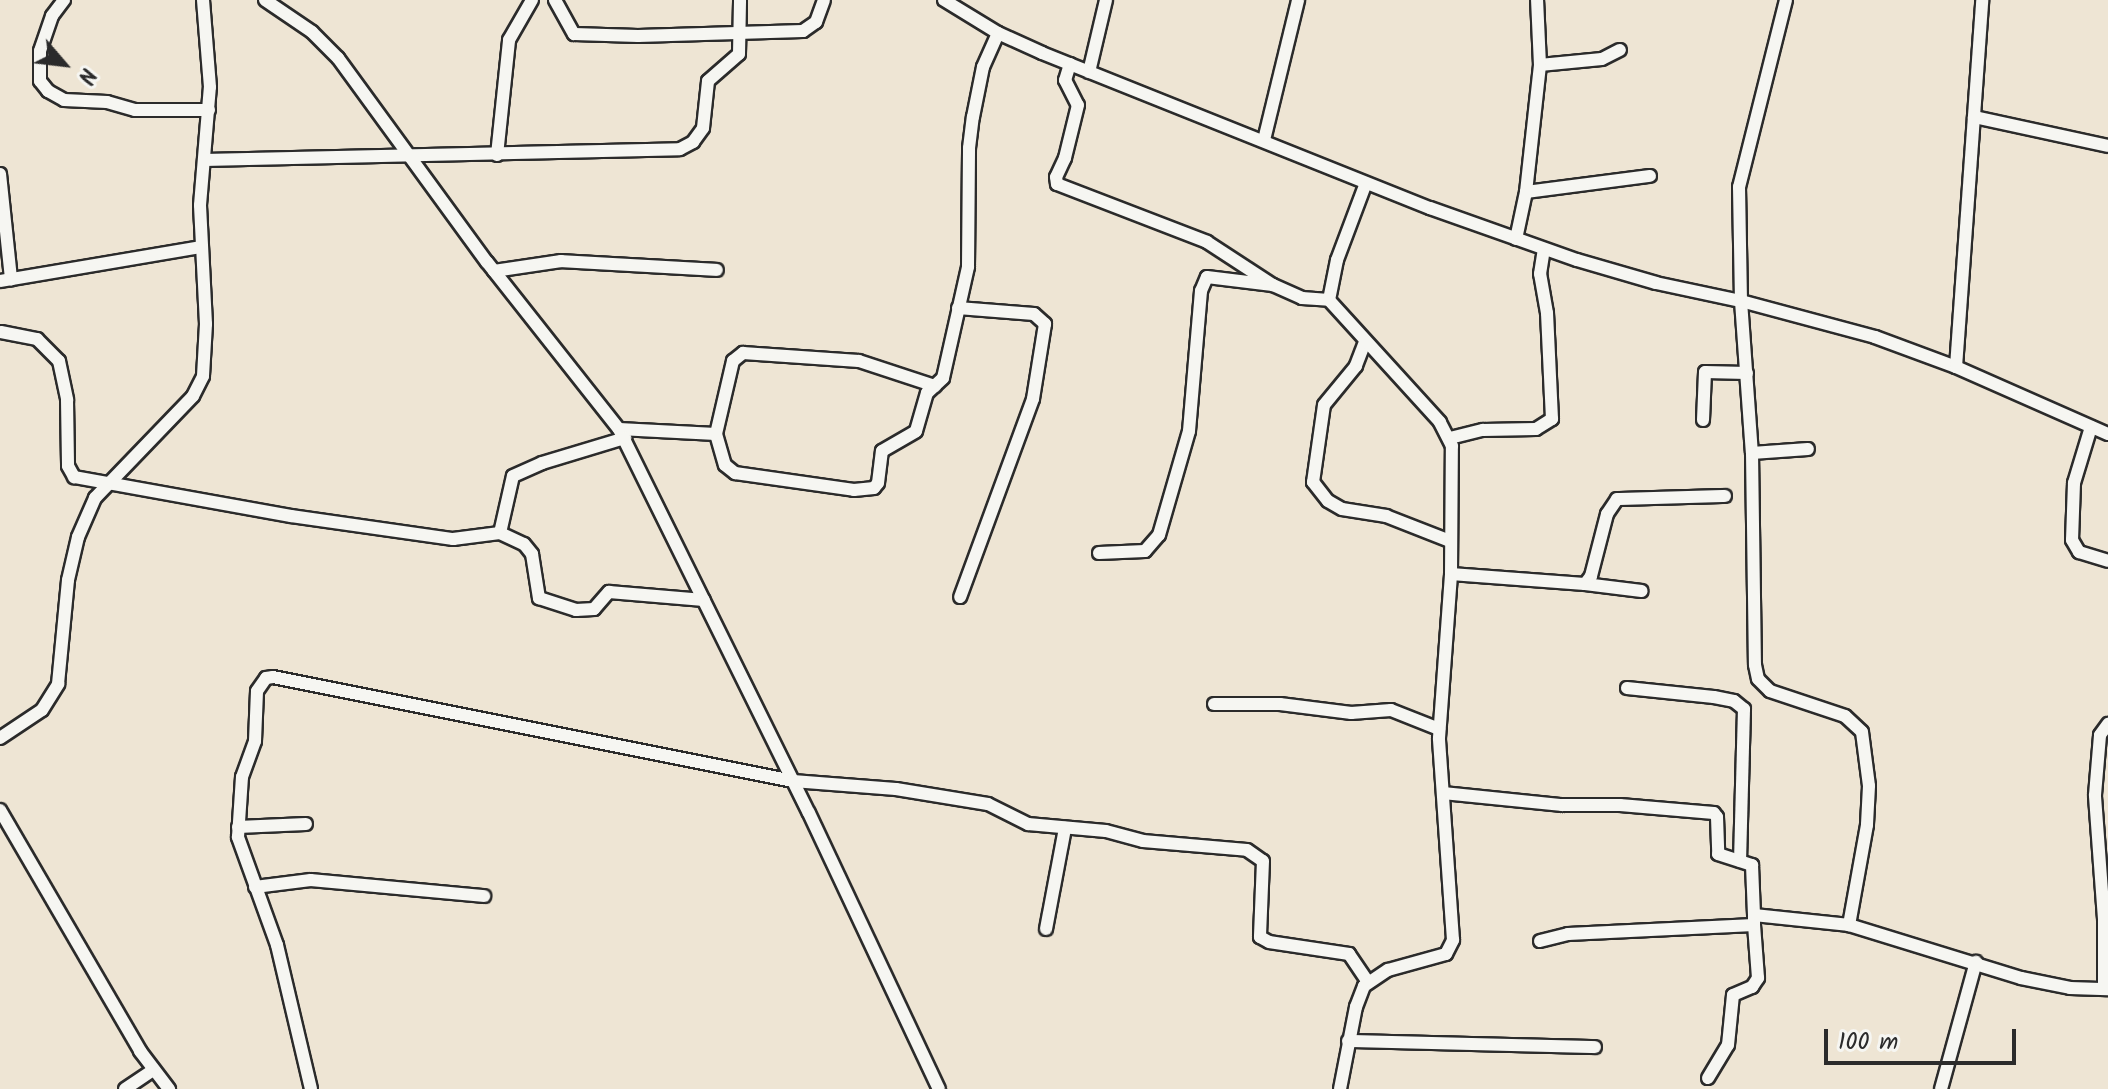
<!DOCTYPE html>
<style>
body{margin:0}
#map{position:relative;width:2108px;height:1089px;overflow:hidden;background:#eee5d4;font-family:Kalam,sans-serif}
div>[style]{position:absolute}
.roads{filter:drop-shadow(2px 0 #2b2b2b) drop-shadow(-2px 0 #2b2b2b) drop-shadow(0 2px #2b2b2b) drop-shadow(0 -2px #2b2b2b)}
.minor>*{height:12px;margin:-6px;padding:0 6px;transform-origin:6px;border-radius:6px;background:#f6f6f2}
span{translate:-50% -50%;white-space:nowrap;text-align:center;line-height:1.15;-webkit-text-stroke:7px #f6f6f2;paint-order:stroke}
.north{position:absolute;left:24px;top:24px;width:80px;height:80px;-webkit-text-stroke:6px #f6f6f2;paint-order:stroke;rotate:118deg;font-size:22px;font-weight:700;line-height:32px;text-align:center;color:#2b2b2b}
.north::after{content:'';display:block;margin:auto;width:28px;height:36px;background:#2b2b2b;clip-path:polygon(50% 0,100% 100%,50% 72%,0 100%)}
.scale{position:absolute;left:1824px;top:1029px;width:192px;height:36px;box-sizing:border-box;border:4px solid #2b2b2b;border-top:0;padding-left:10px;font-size:24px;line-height:28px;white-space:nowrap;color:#2b2b2b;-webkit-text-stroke:6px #f6f6f2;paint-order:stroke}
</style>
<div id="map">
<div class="roads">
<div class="minor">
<div style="left:64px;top:0;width:20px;rotate:127deg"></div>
<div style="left:52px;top:16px;width:37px;rotate:109deg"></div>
<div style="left:40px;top:51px;width:30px;rotate:90deg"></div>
<div style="left:40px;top:81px;width:13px;rotate:51deg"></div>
<div style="left:48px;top:91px;width:18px;rotate:29deg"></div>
<div style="left:64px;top:100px;width:43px;rotate:2.7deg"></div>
<div style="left:107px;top:102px;width:29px;rotate:16deg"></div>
<div style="left:135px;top:110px;width:74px"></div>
<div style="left:265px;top:0;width:57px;rotate:34.2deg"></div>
<div style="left:312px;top:32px;width:37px;rotate:45deg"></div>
<div style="left:338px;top:58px;width:253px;rotate:53.9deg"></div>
<div style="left:487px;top:262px;width:213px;rotate:51.7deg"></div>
<div style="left:619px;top:429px;width:428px;rotate:63.7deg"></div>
<div style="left:809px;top:813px;width:305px;rotate:64.8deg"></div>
<div style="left:555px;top:0;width:39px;rotate:61deg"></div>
<div style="left:574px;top:34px;width:64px;rotate:1.8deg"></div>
<div style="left:638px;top:36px;width:165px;rotate:-1.7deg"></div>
<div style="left:803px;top:31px;width:16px;rotate:-35deg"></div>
<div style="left:816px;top:22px;width:23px;rotate:-70deg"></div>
<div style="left:944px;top:0;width:63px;rotate:31.4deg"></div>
<div style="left:998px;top:33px;width:48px;rotate:24.4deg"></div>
<div style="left:1042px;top:53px;width:418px;rotate:21.8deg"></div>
<div style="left:1430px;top:208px;width:156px;rotate:19.5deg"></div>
<div style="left:1577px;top:260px;width:82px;rotate:16.2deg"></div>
<div style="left:1656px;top:283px;width:87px;rotate:12deg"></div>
<div style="left:1741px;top:301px;width:152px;rotate:85.9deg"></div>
<div style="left:1752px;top:453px;width:212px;rotate:89.2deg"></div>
<div style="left:1755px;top:665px;width:14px;rotate:78deg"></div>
<div style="left:1758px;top:679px;width:17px;rotate:45deg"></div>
<div style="left:1770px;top:691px;width:79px;rotate:18.4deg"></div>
<div style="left:1845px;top:716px;width:23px;rotate:43deg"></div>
<div style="left:1862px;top:732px;width:54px;rotate:82.6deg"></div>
<div style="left:1869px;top:786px;width:39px;rotate:93deg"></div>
<div style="left:1867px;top:825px;width:102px;rotate:100.2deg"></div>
<div style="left:1849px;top:925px;width:180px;rotate:17.1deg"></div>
<div style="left:2021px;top:978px;width:50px;rotate:11.5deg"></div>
<div style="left:2070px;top:988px;width:38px;rotate:2deg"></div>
<div style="left:1786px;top:0;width:193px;rotate:104.1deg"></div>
<div style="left:1739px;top:187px;width:114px;rotate:89deg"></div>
<div style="left:1741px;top:301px;width:139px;rotate:15deg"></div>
<div style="left:1875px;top:337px;width:86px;rotate:20.3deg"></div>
<div style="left:1956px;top:367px;width:166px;rotate:23.8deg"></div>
<div style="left:1070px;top:64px;width:17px;rotate:107deg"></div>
<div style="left:1065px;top:80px;width:28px;rotate:63deg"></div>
<div style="left:1078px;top:105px;width:55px;rotate:103.8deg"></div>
<div style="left:1065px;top:158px;width:21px;rotate:115deg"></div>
<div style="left:1056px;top:177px;width:7px;rotate:82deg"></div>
<div style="left:1057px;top:184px;width:161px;rotate:21.1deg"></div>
<div style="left:1207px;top:242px;width:79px;rotate:33.1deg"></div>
<div style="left:1540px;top:65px;width:62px;rotate:-5.5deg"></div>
<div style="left:1602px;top:59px;width:20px;rotate:-27deg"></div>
<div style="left:1089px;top:72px;width:74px;rotate:-76.7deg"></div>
<div style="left:1974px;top:117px;width:137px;rotate:12.2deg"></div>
<div style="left:1264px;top:140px;width:144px;rotate:-76.3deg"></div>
<div style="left:497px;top:155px;width:116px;rotate:-84deg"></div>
<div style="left:509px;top:40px;width:46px;rotate:-60.1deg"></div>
<div style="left:204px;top:160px;width:476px;rotate:-1.3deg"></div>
<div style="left:680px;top:149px;width:15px;rotate:-28deg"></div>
<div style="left:693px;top:142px;width:17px;rotate:-54deg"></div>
<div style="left:703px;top:128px;width:47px;rotate:-83.9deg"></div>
<div style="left:708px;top:81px;width:41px;rotate:-41.1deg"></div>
<div style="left:739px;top:54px;width:54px;rotate:-88.9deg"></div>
<div style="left:0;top:174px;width:106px;rotate:84deg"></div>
<div style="left:1526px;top:192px;width:125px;rotate:-7.4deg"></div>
<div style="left:1516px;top:239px;width:48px;rotate:-78deg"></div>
<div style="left:1526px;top:192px;width:128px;rotate:-83.7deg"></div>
<div style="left:1540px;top:65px;width:65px;rotate:-92.6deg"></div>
<div style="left:494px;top:271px;width:68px;rotate:-8.5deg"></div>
<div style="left:561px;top:261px;width:156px;rotate:3.3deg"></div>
<div style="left:0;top:281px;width:203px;rotate:-9.6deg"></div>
<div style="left:958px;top:308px;width:76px;rotate:4.5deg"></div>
<div style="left:1034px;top:314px;width:15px;rotate:42deg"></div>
<div style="left:1045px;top:324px;width:76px;rotate:99.1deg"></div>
<div style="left:1033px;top:399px;width:211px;rotate:110.2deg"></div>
<div style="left:1px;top:332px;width:37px;rotate:11deg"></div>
<div style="left:37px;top:339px;width:31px;rotate:45deg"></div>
<div style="left:59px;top:361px;width:40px;rotate:78deg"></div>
<div style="left:67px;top:400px;width:66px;rotate:89.1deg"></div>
<div style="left:68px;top:466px;width:13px;rotate:61deg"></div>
<div style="left:74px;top:477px;width:220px;rotate:10.2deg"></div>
<div style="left:291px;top:516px;width:164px;rotate:8.1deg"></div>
<div style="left:453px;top:539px;width:47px;rotate:-7.3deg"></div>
<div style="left:500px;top:533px;width:26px;rotate:25deg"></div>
<div style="left:524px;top:544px;width:13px;rotate:51deg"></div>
<div style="left:532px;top:554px;width:45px;rotate:81deg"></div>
<div style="left:539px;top:598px;width:39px;rotate:18deg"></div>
<div style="left:576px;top:610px;width:18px;rotate:-3deg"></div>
<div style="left:594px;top:609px;width:23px;rotate:-49deg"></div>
<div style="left:609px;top:592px;width:95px;rotate:4.8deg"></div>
<div style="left:1365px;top:342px;width:26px;rotate:111deg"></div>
<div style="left:1356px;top:366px;width:50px;rotate:129.4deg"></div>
<div style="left:1324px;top:405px;width:78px;rotate:98.1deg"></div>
<div style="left:1313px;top:482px;width:24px;rotate:52deg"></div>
<div style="left:1328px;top:501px;width:16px;rotate:30deg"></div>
<div style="left:1342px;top:509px;width:45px;rotate:9deg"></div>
<div style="left:1386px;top:516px;width:69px;rotate:21.3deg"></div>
<div style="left:1956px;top:367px;width:368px;rotate:-85.9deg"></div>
<div style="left:1703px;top:420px;width:48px;rotate:-87.6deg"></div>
<div style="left:1705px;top:372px;width:42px;rotate:1.4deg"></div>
<div style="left:2091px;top:427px;width:59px;rotate:106.9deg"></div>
<div style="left:2074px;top:483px;width:57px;rotate:92deg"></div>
<div style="left:2072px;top:540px;width:14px;rotate:60deg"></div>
<div style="left:2079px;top:552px;width:30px;rotate:17deg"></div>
<div style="left:619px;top:429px;width:97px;rotate:3deg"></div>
<div style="left:716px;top:434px;width:32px;rotate:74deg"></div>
<div style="left:725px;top:465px;width:13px;rotate:39deg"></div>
<div style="left:735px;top:473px;width:120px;rotate:8.1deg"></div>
<div style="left:854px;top:490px;width:20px;rotate:-6deg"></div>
<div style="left:874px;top:488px;width:6px;rotate:-51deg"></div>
<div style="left:878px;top:483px;width:32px;rotate:-83deg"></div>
<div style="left:882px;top:451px;width:39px;rotate:-30deg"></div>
<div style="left:916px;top:431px;width:40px;rotate:-74deg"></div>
<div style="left:927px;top:393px;width:22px;rotate:-43deg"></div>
<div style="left:943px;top:378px;width:114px;rotate:-77.3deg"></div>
<div style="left:968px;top:267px;width:119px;rotate:-89.5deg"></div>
<div style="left:969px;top:148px;width:31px;rotate:-83deg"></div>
<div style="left:973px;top:117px;width:51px;rotate:-78.7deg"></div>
<div style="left:983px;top:67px;width:37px;rotate:-66deg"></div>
<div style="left:716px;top:434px;width:75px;rotate:-76.9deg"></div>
<div style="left:733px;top:361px;width:13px;rotate:-39deg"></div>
<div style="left:743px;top:353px;width:116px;rotate:3.9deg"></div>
<div style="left:859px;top:361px;width:80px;rotate:18.2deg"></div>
<div style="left:1450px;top:438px;width:34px;rotate:-14deg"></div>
<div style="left:1483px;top:430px;width:53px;rotate:-1.1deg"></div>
<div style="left:1536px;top:429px;width:19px;rotate:-32deg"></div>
<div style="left:1552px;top:419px;width:106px;rotate:-92.7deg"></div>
<div style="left:1547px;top:313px;width:40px;rotate:-100deg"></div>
<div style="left:1540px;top:274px;width:25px;rotate:-81deg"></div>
<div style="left:1752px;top:453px;width:56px;rotate:-4.1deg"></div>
<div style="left:500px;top:533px;width:58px;rotate:-77.2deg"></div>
<div style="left:513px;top:476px;width:32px;rotate:-24deg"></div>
<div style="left:542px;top:463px;width:87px;rotate:-16.8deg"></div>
<div style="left:1099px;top:553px;width:46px;rotate:-2.5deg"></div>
<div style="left:1145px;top:551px;width:21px;rotate:-49deg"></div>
<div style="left:1159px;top:535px;width:108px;rotate:-73.9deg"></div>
<div style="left:1189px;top:431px;width:141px;rotate:-85.1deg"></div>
<div style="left:1201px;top:291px;width:15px;rotate:-67deg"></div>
<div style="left:1207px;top:277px;width:66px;rotate:6.9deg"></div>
<div style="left:1273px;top:285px;width:32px;rotate:24deg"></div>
<div style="left:1302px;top:298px;width:27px;rotate:4deg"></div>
<div style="left:1451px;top:574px;width:134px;rotate:4.3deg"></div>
<div style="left:1585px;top:584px;width:10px;rotate:-53deg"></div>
<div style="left:1591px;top:576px;width:64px;rotate:-75.5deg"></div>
<div style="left:1607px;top:514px;width:18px;rotate:-56deg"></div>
<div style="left:1617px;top:499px;width:108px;rotate:-1.6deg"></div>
<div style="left:1585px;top:584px;width:57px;rotate:7deg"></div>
<div style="left:1627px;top:688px;width:87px;rotate:5.9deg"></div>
<div style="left:1714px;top:697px;width:20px;rotate:11deg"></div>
<div style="left:1734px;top:701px;width:13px;rotate:39deg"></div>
<div style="left:1744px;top:709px;width:152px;rotate:91.5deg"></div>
<div style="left:1214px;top:704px;width:66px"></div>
<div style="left:1280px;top:704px;width:72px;rotate:7.2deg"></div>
<div style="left:1351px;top:713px;width:40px;rotate:-4.3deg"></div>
<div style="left:1391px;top:710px;width:52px;rotate:21.6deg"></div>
<div style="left:0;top:738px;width:50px;rotate:-33.7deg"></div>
<div style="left:42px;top:710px;width:31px;rotate:-58deg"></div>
<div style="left:58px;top:684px;width:104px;rotate:-84.5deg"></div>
<div style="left:68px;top:580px;width:44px;rotate:-76.9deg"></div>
<div style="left:78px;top:537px;width:43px;rotate:-66.4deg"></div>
<div style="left:95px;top:498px;width:141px;rotate:-46.1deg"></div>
<div style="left:193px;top:396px;width:22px;rotate:-63deg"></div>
<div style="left:203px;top:376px;width:52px;rotate:-86.7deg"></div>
<div style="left:206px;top:324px;width:119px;rotate:-92.9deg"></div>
<div style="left:200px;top:205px;width:118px;rotate:-85.2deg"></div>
<div style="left:210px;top:87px;width:87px;rotate:-94.6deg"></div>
<div style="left:1443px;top:793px;width:120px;rotate:5.8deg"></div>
<div style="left:1562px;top:805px;width:58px"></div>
<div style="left:1620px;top:805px;width:94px;rotate:4.9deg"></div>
<div style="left:1714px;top:813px;width:5px;rotate:53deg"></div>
<div style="left:1717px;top:817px;width:37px;rotate:88deg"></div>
<div style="left:1718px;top:854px;width:36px;rotate:18deg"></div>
<div style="left:1752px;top:865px;width:50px;rotate:87.7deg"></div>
<div style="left:1754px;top:915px;width:96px;rotate:6deg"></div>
<div style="left:0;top:810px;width:279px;rotate:59.8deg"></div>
<div style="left:140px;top:1051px;width:48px;rotate:52.7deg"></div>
<div style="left:238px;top:827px;width:68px;rotate:-2.5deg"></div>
<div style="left:255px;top:887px;width:56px;rotate:-7.1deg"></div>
<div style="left:311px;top:880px;width:174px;rotate:5.3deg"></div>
<div style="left:1046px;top:929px;width:103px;rotate:-79.3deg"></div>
<div style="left:1540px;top:941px;width:29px;rotate:-14deg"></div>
<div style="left:1568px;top:934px;width:186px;rotate:-2.8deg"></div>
<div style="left:1754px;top:925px;width:10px;rotate:-90deg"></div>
<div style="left:2104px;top:989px;width:70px;rotate:-90deg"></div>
<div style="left:2104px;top:919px;width:124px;rotate:-94.2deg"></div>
<div style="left:2095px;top:795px;width:60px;rotate:-85.2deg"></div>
<div style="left:2100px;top:735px;width:14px;rotate:-54deg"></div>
<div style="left:1348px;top:1041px;width:247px;rotate:1.4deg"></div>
<div style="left:1708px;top:1078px;width:39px;rotate:-59deg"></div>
<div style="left:1728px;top:1045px;width:50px;rotate:-84.3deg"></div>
<div style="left:1733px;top:995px;width:21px;rotate:-23deg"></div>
<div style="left:1752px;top:987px;width:11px;rotate:-56deg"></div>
<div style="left:1758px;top:978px;width:53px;rotate:-94.3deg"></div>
<div style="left:125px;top:1089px;width:32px;rotate:-34deg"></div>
<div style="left:311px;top:1089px;width:148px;rotate:-103.3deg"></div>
<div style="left:277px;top:945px;width:115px;rotate:-109.9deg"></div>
<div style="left:238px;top:837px;width:60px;rotate:-86.2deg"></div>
<div style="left:242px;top:777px;width:38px;rotate:-70deg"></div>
<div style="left:255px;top:741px;width:50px;rotate:-87.7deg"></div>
<div style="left:257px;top:691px;width:16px;rotate:-55deg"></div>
<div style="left:266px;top:678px;width:7px;rotate:-8deg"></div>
<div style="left:273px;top:677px;width:530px;rotate:11.31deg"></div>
<div style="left:793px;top:781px;width:103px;rotate:4.4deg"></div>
<div style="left:896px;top:789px;width:93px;rotate:9.3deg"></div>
<div style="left:988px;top:804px;width:45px;rotate:26.6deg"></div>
<div style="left:1028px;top:824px;width:78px;rotate:5.1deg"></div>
<div style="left:1106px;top:831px;width:38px;rotate:15deg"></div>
<div style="left:1143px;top:841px;width:104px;rotate:4.9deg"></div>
<div style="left:1247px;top:850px;width:19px;rotate:35deg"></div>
<div style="left:1263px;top:861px;width:76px;rotate:92.3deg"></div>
<div style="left:1260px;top:937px;width:10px;rotate:29deg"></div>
<div style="left:1269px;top:942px;width:81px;rotate:8.5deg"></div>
<div style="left:1349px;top:954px;width:34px;rotate:56deg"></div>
<div style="left:1340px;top:1089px;width:84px;rotate:-79deg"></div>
<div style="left:1356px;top:1007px;width:22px;rotate:-69deg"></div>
<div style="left:1364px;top:986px;width:29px;rotate:-34deg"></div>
<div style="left:1388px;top:970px;width:60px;rotate:-15.4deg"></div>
<div style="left:1446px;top:954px;width:16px;rotate:-63deg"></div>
<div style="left:1453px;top:940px;width:202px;rotate:-94deg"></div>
<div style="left:1439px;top:738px;width:164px;rotate:-85.8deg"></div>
<div style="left:1451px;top:574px;width:128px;rotate:-89.6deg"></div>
<div style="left:1452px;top:446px;width:27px;rotate:-117deg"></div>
<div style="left:1440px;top:422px;width:165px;rotate:-132.3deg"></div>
<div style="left:1329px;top:300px;width:41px;rotate:-78.7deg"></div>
<div style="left:1337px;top:260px;width:82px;rotate:-69.4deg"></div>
<div style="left:1941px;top:1089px;width:132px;rotate:-74.6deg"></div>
</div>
</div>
<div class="north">N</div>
<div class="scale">100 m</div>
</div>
